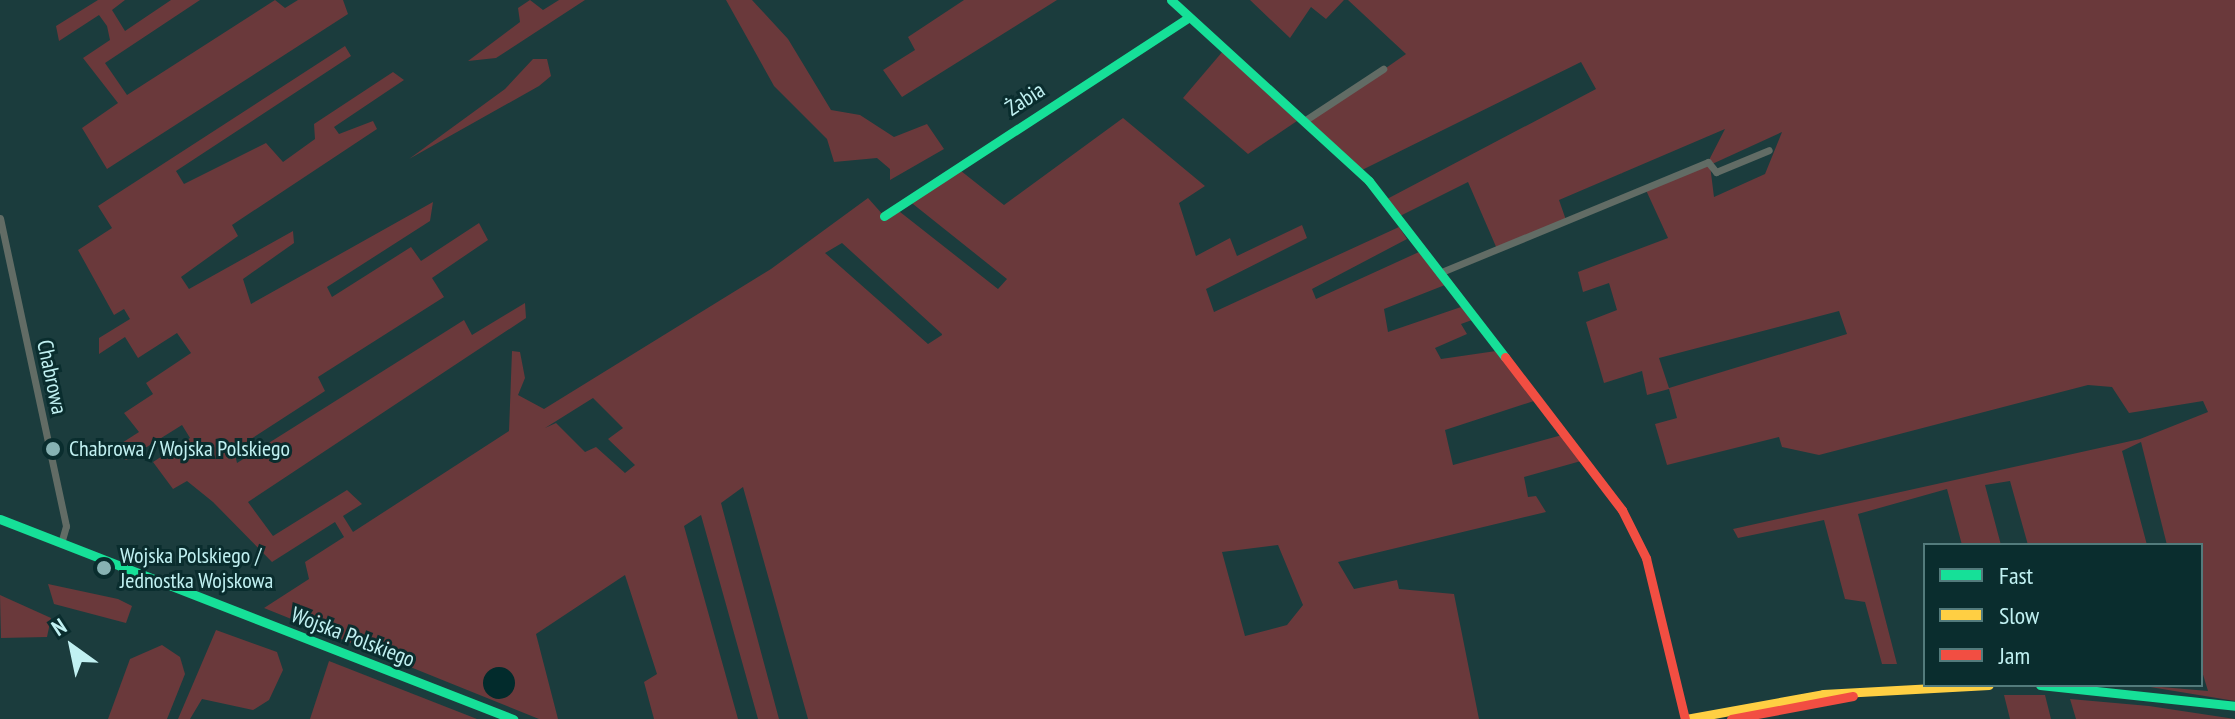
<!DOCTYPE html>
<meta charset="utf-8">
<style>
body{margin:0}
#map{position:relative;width:2235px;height:719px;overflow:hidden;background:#1b3c3d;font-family:"PT Sans Narrow",sans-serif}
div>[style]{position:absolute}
.green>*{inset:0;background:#6a393b}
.water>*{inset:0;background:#022b2c}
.round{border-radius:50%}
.street>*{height:7px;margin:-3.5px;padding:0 3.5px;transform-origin:3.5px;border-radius:3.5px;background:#626c65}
.fast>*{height:9px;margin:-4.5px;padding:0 4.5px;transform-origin:4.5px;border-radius:4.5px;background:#16e098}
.slow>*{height:9px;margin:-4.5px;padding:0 4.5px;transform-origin:4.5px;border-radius:4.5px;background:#ffcf43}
.jam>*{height:9px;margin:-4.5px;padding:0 4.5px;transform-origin:4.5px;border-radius:4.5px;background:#f24e42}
.dots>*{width:22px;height:22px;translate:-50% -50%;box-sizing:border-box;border:4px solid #0a2d2e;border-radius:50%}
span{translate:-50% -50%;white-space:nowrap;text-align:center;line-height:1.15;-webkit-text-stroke:6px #0a2d2e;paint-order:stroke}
.street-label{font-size:22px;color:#c1f1f2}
.poi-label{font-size:22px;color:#c1f1f2}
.left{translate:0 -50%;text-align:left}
.legend{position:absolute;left:1923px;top:543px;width:280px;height:144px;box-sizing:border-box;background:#0a2d2e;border:2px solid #537b7c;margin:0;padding:10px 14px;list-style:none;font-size:24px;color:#c1f1f2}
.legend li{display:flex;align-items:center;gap:16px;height:40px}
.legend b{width:40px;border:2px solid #537b7c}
.north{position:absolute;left:32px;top:607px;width:80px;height:80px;-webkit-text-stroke:6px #0a2d2e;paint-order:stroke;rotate:327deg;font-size:22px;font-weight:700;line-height:32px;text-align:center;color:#c1f1f2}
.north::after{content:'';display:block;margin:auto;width:28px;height:36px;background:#c1f1f2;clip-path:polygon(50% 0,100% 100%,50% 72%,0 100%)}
</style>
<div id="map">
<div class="green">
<div style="clip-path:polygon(98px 0,125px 0,112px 10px,125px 31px,171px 0,200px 0,105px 63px,127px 95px,275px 0,285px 8px,298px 0,343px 0,348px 14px,107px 169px,82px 128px,118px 103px,83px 58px,110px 40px,107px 26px,99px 15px,59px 41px,56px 26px)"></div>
<div style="clip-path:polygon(530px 0,543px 10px,559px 0,585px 0,496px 58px,468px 61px,520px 22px,518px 8px)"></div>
<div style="clip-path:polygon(726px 0,752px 0,788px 39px,831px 110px,860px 115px,894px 137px,927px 124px,944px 149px,890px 180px,890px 169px,877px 158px,834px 162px,827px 139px,774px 86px)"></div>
<div style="clip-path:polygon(964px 0,1057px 0,902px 97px,883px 70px,915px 50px,908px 37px)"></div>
<div style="clip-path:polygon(1250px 0,1344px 0,1326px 19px,1311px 7px,1290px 38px)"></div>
<div style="clip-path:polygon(evenodd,1348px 0,2235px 0,2235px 701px,2138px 685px,2208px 691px,2201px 668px,2201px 545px,2167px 545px,2141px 442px,2122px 451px,2147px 545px,2028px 545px,2010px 481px,1985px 485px,2001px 545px,1962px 545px,1947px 489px,1858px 514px,1897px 664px,1882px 664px,1865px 602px,1845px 599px,1824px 520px,1738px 538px,1733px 529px,2140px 439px,2208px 412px,2203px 401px,2129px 413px,2112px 387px,2088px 385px,1819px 455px,1782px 447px,1779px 437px,1667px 465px,1655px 424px,1677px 418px,1669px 389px,1647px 395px,1642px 371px,1604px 383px,1586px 322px,1617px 310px,1609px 283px,1583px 292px,1578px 272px,1668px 238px,1645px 188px,1708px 162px,1725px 129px,1559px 200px,1566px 220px,1497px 249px,1468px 182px,1400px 216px,1387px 199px,1596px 89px,1581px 62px,1362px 170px,1310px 121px,1406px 54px,1348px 0,1782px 132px,1765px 174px,1714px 197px,1710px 165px,1782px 132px,1348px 0,1839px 311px,1847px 334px,1669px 388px,1659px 358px,1839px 311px)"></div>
<div style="clip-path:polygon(evenodd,345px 46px,351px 56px,176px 171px,184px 184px,266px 143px,283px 162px,315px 139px,314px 124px,393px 72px,404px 80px,334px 127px,339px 134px,373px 121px,377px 129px,232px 225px,238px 236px,181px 277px,189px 289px,293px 231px,294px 243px,243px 279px,251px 304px,433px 202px,430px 221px,327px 287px,332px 297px,411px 247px,421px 261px,479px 223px,488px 240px,432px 278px,444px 297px,318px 377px,325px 391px,234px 450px,237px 463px,464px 320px,472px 335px,525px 303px,526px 318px,248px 502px,273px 536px,347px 490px,362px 504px,343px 516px,353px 532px,509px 431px,512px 351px,520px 352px,525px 378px,518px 395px,544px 409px,771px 269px,868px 198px,884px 216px,895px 208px,998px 289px,1007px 279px,908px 200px,956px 167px,1004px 205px,1123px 118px,1205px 186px,1179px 203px,1196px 256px,1230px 238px,1237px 256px,1302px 225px,1307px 238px,1206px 289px,1214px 312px,1399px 227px,1407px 239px,1312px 289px,1316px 299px,1419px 252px,1445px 285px,1384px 309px,1388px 332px,1461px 307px,1472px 320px,1461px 324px,1467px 334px,1435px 348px,1441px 359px,1496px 351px,1537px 400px,1445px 430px,1453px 465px,1562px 435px,1581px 461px,1524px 477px,1528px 497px,1536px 496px,1546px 512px,1338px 562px,1354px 589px,1397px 580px,1399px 589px,1454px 594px,1479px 719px,808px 719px,743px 487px,721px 503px,779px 719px,758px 719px,701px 515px,684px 526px,738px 719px,654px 719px,644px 682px,657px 674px,625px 575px,536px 634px,558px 719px,539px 719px,264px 608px,309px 579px,305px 562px,344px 537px,335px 522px,272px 562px,213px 502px,187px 481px,173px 489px,153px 462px,190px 438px,182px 425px,126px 460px,114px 448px,139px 432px,124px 413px,153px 394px,146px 383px,191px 353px,177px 333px,138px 358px,125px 337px,99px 354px,99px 338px,130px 319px,124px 309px,114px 315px,78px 250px,112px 228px,98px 206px,345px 46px,842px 243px,942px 334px,942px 335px,928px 344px,825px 253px,842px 243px,345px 46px,593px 398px,623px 428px,608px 439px,635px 465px,625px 473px,596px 447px,585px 452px,556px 423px,545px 428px,593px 398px,345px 46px,1278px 545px,1303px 605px,1287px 625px,1245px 636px,1222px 552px,1278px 545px)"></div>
<div style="clip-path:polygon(1223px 51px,1297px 121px,1248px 154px,1183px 98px)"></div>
<div style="clip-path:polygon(533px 59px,547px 59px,551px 76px,539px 86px,409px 159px,505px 89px)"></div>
<div style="clip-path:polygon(48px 584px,118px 599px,132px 606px,126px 623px,54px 604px)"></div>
<div style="clip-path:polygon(0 595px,51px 618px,47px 637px,1px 638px)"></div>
<div style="clip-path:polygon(216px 630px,277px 652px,283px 670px,269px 700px,253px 710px,202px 699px,190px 719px,178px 719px)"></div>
<div style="clip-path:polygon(162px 645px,180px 657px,185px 674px,167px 719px,108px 719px,130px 659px)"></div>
<div style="clip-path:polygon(329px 661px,477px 719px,310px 719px)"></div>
<div style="clip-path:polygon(2004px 695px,2045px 695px,2051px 719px,2010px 719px)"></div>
<div style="clip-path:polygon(2070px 699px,2149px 706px,2235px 719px,2076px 719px)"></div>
</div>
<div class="water">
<div class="round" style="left:483px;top:667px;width:32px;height:32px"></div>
</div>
<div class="street">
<div style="left:1304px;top:121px;width:95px;rotate:-33.4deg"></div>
<div style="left:0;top:218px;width:315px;rotate:77.9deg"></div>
<div style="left:66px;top:526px;width:18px;rotate:106deg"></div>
<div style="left:1439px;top:273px;width:291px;rotate:-22.4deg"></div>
<div style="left:1708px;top:162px;width:13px;rotate:51deg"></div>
<div style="left:1716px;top:172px;width:57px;rotate:-22.5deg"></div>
</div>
<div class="fast">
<div style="left:1171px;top:0;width:268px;rotate:42.4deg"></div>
<div style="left:1369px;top:181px;width:222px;rotate:52.3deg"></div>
<div style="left:884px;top:216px;width:364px;rotate:-33.1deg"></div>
<div style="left:0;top:519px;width:551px;rotate:21.3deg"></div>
<div style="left:2040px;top:685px;width:196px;rotate:6.1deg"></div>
</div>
<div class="slow">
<div style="left:1686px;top:719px;width:139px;rotate:-10.3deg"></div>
<div style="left:1823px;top:694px;width:166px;rotate:-3.1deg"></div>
</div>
<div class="jam">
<div style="left:1505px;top:357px;width:193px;rotate:52.6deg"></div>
<div style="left:1622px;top:510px;width:54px;rotate:63.4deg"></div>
<div style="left:1646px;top:558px;width:166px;rotate:76.4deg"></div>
<div style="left:1731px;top:719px;width:124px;rotate:-10.7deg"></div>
</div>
<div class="dots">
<div style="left:53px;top:449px;background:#87b2b3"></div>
<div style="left:104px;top:568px;background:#87b2b3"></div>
</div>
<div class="street-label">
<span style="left:1025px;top:99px;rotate:-33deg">Żabia</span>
<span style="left:52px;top:377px;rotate:78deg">Chabrowa</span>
<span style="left:353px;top:637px;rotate:21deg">Wojska Polskiego</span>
</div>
<div class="poi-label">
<span class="left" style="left:69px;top:449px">Chabrowa / Wojska Polskiego</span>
<span class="left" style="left:120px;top:568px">Wojska Polskiego /<br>Jednostka Wojskowa</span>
</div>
<ul class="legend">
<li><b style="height:10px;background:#16e098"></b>Fast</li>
<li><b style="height:10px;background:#ffcf43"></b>Slow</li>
<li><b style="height:10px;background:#f24e42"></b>Jam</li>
</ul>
<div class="north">N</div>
</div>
